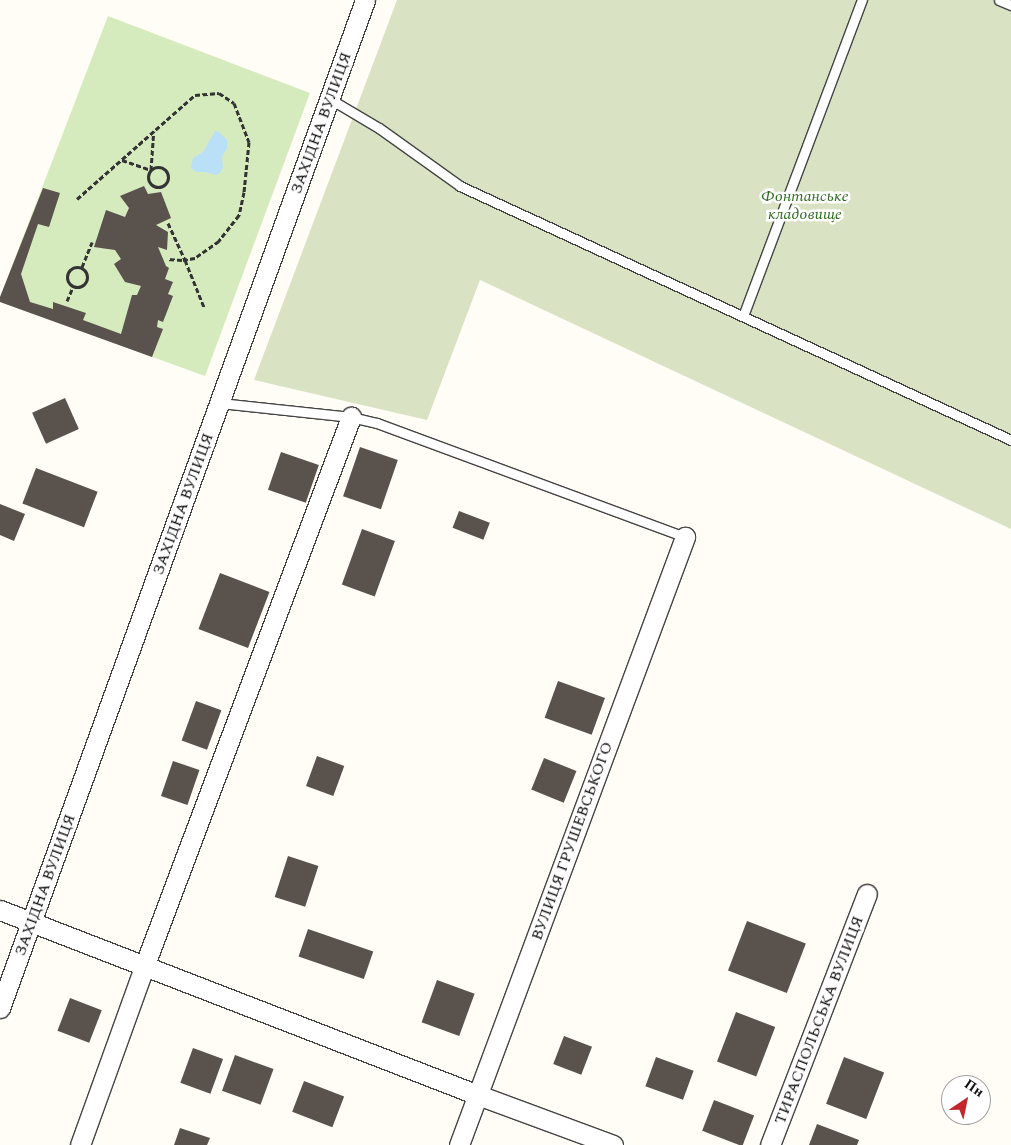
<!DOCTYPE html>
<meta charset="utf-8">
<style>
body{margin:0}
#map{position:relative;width:1011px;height:1145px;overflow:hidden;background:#fffdf5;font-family:Spectral,serif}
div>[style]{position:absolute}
.green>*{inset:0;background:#d5ebbd}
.cemetery>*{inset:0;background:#d9e3c4}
.water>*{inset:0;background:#b9e0f7}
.building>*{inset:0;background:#5a524d;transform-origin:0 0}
.path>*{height:3px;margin-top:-1.5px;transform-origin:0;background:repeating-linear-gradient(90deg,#333 0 5px,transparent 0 7.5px)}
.path>.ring{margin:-1.5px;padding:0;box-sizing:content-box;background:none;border:3px solid #333;border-radius:50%}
.roads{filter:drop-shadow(1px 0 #444) drop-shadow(-1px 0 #444) drop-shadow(0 1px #444) drop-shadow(0 -1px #444)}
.lane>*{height:9px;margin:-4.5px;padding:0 4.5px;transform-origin:4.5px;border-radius:4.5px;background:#fff}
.street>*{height:19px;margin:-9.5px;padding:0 9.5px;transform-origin:9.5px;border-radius:9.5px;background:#fff}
span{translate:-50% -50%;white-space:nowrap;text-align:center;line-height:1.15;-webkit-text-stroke:5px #fff;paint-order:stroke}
.street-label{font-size:16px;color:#111}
.park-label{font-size:16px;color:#2f6b1f;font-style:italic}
.north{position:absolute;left:941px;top:1075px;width:50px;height:50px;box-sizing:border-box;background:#fff;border:1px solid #a0a0a0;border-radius:50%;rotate:34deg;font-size:14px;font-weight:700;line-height:20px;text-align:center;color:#111}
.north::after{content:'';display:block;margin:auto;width:18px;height:22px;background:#c4262e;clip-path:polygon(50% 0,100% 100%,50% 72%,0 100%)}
</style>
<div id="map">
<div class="green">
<div style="clip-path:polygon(108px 16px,310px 93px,205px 376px,0 302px,0 297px)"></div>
</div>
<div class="cemetery">
<div style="clip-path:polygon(397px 0,1011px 0,1011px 529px,480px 280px,427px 420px,254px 380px)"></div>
</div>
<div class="water">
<div style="clip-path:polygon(215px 131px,219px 132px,227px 140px,227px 148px,222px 157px,223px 168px,220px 173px,216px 175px,205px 172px,196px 172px,191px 168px,193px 158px,203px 152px)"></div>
</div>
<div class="building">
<div style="clip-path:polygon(144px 186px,148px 194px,161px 192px,171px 218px,156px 225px,168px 232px,167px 250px,158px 247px,166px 266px,169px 268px,165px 279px,173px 282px,168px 294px,173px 296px,163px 322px,158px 320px,157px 327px,163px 329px,152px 357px,0 302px,0 297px,43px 188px,60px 193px,49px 227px,38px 224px,21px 274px,30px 302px,53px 309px,53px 302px,86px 313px,83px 320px,121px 334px,132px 295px,137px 295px,141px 286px,125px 282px,114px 264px,121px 259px,115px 250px,94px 247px,106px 210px,125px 217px,129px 208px,120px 196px)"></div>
<div style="left:65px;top:398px;width:34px;height:36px;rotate:66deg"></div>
<div style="left:360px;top:447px;width:40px;height:52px;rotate:19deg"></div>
<div style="left:281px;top:452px;width:40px;height:40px;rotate:19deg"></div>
<div style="left:36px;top:468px;width:66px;height:38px;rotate:21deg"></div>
<div style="clip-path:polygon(0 504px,25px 514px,14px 541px,0 535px)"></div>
<div style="left:459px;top:511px;width:33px;height:18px;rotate:21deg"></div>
<div style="left:362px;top:529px;width:35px;height:59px;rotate:20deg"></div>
<div style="left:220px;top:573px;width:53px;height:60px;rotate:21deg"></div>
<div style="left:558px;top:681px;width:50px;height:39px;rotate:20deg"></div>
<div style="left:196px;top:701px;width:27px;height:42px;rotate:20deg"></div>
<div style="left:317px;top:756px;width:29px;height:32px;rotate:20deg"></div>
<div style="left:544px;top:758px;width:35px;height:34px;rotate:22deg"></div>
<div style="left:173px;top:761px;width:28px;height:37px;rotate:19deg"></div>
<div style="left:288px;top:856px;width:32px;height:43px;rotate:18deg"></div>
<div style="left:747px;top:921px;width:63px;height:53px;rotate:21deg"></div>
<div style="left:308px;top:929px;width:69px;height:29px;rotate:19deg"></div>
<div style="left:437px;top:980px;width:40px;height:45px;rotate:20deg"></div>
<div style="left:70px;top:998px;width:34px;height:35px;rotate:21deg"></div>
<div style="left:736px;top:1012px;width:42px;height:53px;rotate:21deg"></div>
<div style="left:564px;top:1036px;width:30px;height:30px;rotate:21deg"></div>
<div style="left:193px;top:1048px;width:32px;height:37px;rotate:20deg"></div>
<div style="left:235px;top:1055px;width:41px;height:38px;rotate:20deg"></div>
<div style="left:656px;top:1057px;width:40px;height:31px;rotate:20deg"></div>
<div style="left:844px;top:1057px;width:43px;height:50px;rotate:21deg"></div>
<div style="left:304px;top:1081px;width:43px;height:33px;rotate:21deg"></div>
<div style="left:714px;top:1100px;width:43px;height:33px;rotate:21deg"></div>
<div style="clip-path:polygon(817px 1124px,859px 1140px,857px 1145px,809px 1145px)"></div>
<div style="clip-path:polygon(180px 1128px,210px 1138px,207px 1145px,174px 1145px)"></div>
</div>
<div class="path">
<div style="left:122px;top:160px;width:31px;rotate:19deg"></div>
<div style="left:151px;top:170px;width:39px;rotate:-86deg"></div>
<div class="ring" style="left:148px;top:167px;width:17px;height:17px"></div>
<div style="left:77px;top:199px;width:157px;rotate:-41.4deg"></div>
<div style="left:195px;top:95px;width:24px;rotate:-5deg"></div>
<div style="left:219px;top:93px;width:18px;rotate:34deg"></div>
<div style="left:234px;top:103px;width:42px;rotate:69deg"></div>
<div style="left:249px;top:142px;width:50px;rotate:95.7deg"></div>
<div style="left:244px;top:192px;width:24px;rotate:102deg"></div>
<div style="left:239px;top:215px;width:33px;rotate:128deg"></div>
<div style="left:219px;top:241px;width:29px;rotate:145deg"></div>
<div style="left:195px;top:258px;width:13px;rotate:171deg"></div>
<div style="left:182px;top:260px;width:15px;rotate:-176deg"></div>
<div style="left:168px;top:223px;width:41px;rotate:65.3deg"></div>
<div style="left:185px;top:260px;width:51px;rotate:68deg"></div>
<div class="ring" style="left:67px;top:267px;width:17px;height:17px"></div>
<div style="left:82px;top:267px;width:27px;rotate:-68deg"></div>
<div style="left:67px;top:301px;width:15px;rotate:-67deg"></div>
</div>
<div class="roads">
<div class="lane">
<div style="left:999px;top:0;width:13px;rotate:23deg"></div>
<div style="left:330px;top:99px;width:57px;rotate:30.6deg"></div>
<div style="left:379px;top:128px;width:100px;rotate:35.6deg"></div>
<div style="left:460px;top:186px;width:607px;rotate:24.75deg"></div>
<div style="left:743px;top:316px;width:338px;rotate:-69.4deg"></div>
<div style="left:220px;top:403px;width:132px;rotate:6.1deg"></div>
<div style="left:351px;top:417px;width:27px;rotate:13deg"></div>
<div style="left:377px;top:423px;width:328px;rotate:20.3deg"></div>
</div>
<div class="street">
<div style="left:0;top:910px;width:513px;rotate:21.16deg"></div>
<div style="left:478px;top:1095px;width:144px;rotate:20.3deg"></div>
<div style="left:0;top:1008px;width:1072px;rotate:-70.09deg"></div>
<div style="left:80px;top:1145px;width:189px;rotate:-70.2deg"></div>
<div style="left:144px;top:967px;width:588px;rotate:-69.38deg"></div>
<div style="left:459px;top:1145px;width:649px;rotate:-69.61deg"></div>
<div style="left:770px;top:1145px;width:269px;rotate:-68.9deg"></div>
</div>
</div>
<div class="street-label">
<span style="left:321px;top:123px;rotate:-70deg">ЗАХІДНА ВУЛИЦЯ</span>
<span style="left:183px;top:504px;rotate:-70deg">ЗАХІДНА ВУЛИЦЯ</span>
<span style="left:572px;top:841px;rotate:-70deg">ВУЛИЦЯ ГРУШЕВСЬКОГО</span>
<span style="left:45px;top:885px;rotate:-70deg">ЗАХІДНА ВУЛИЦЯ</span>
<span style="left:819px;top:1020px;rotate:-69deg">ТИРАСПОЛЬСЬКА ВУЛИЦЯ</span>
</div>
<div class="park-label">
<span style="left:805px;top:205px">Фонтанське<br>кладовище</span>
</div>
<div class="north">Пн</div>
</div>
